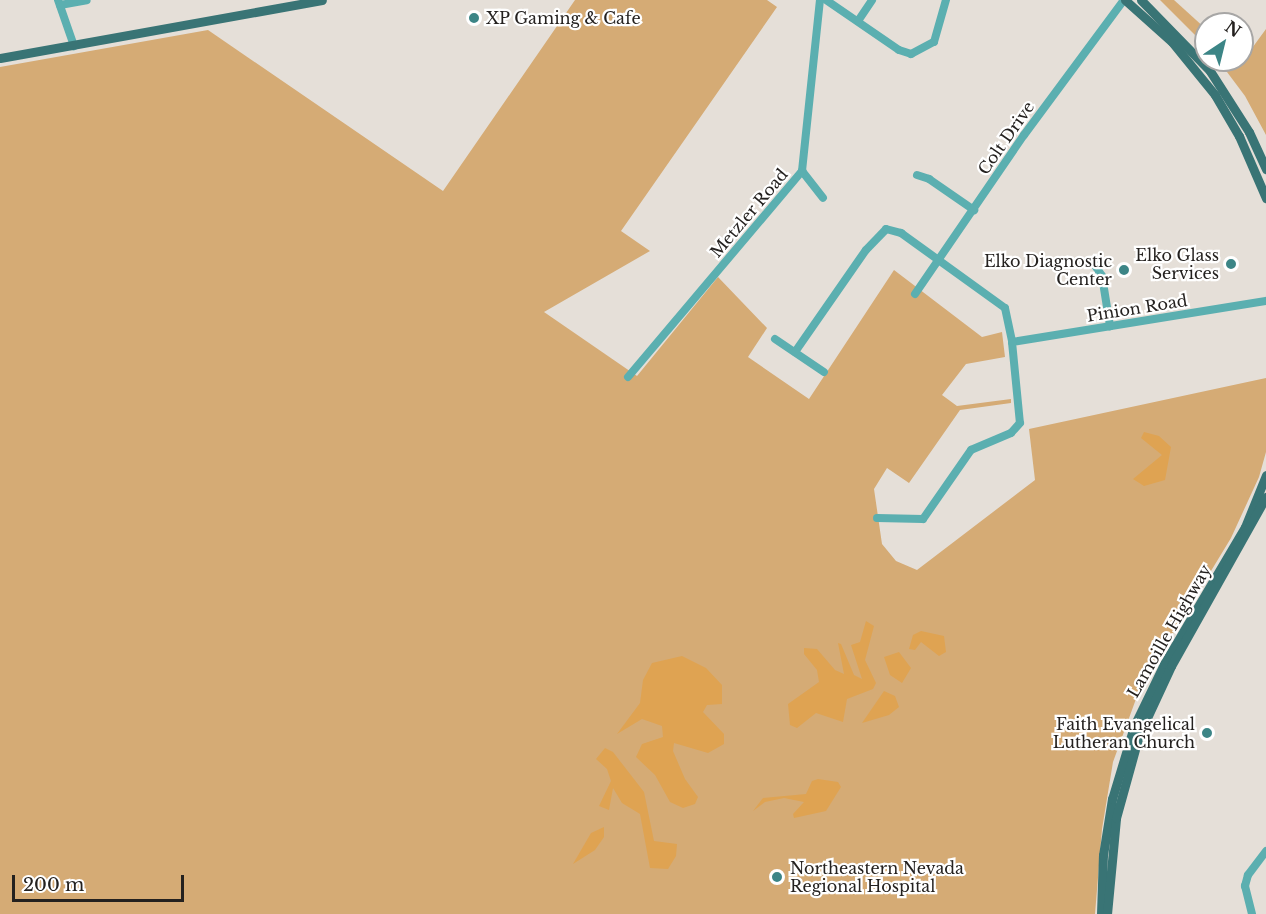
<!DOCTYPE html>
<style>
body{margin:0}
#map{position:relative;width:1266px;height:914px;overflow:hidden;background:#e5dfd8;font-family:"Libre Baskerville",serif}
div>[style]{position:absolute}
.green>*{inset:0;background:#d5ab75}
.forest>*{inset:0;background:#dfa352}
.minor>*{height:8px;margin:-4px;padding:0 4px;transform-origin:4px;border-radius:4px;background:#5bafb0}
.major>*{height:9px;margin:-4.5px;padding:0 4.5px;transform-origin:4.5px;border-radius:4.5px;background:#397475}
.dots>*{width:16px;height:16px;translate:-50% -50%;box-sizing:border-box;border:3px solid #fff;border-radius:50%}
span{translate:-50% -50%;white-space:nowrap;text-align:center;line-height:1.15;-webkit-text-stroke:4.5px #fff;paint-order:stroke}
.poi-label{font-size:16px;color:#24211f}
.left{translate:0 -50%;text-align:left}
.right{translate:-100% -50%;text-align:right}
.street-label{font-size:16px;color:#24211f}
.north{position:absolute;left:1194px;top:12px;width:60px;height:60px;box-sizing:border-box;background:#fff;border:2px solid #a7a6a5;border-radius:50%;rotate:35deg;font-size:16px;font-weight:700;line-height:24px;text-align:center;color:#24211f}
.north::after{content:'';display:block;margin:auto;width:21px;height:27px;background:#3c8586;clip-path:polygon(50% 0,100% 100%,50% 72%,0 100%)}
.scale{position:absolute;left:12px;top:875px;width:172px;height:27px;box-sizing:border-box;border:3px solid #24211f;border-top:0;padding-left:8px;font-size:18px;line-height:21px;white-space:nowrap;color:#24211f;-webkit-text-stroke:4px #fff;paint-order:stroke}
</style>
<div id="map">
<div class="green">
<div style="clip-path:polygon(575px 0,767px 0,777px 7px,621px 231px,650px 251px,544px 312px,637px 376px,718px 277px,767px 328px,748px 357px,809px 399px,894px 270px,982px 337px,1002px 332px,1005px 357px,966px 364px,942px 395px,957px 406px,1011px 399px,1011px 403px,960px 410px,909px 483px,887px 468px,874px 489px,882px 544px,896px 561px,917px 570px,1035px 480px,1029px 429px,1266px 378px,1266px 452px,1259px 477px,1231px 538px,1140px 688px,1113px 762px,1102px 829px,1095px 914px,0 914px,0 67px,208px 30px,443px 191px)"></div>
<div style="clip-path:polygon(1160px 0,1174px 0,1206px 29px,1206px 46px)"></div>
<div style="clip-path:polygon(1266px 29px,1266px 135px,1245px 96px,1218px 60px,1234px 60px,1239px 66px)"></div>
</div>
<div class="forest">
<div style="clip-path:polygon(1144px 432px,1159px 436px,1171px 447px,1165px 480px,1144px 486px,1133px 479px,1162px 455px,1141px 438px)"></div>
<div style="clip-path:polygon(866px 621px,874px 626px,865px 660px,876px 683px,873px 689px,847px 699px,843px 722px,816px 713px,797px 728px,790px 725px,788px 704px,819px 682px,817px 670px,804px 654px,804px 648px,817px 649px,835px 670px,844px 674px,838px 643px,841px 644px,854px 675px,862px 679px,851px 645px,860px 642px)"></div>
<div style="clip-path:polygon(921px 631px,944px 636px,946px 652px,939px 656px,921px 642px,915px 650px,909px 649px,913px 635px)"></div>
<div style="clip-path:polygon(899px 652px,911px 668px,902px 683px,890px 675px,884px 657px)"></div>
<div style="clip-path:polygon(682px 656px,706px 668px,722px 685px,722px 704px,707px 705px,703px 712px,724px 734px,724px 744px,708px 753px,674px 743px,673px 751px,685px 779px,698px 797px,695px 804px,683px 808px,670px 802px,655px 775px,636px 757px,642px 744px,663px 737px,662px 726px,642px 719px,617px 734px,640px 703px,643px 680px,652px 663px)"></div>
<div style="clip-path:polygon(884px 691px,895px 696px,899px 707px,889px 715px,862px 723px)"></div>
<div style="clip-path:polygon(605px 748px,613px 752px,644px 792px,654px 841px,677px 844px,676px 856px,668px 869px,650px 868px,640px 814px,622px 803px,613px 788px,609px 810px,599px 806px,611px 781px,607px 769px,596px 759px)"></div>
<div style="clip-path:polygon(818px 779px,838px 782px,841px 787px,826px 811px,794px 818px,793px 814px,804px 802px,784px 798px,765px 802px,753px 811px,763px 798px,806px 794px,812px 781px)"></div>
<div style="clip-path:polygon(604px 827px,604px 837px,595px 850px,573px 864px,591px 833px)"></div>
</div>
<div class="minor">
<div style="left:58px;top:0;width:49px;rotate:70.8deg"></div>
<div style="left:826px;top:0;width:88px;rotate:34.4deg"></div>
<div style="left:899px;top:50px;width:13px;rotate:18deg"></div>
<div style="left:911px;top:54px;width:26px;rotate:-28deg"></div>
<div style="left:934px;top:42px;width:44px;rotate:-74.1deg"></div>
<div style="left:60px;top:5px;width:27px;rotate:-10deg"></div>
<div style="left:858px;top:21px;width:25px;rotate:-56deg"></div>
<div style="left:802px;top:171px;width:34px;rotate:52deg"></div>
<div style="left:917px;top:175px;width:13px;rotate:18deg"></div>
<div style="left:929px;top:179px;width:55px;rotate:34.6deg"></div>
<div style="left:1092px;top:261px;width:18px;rotate:56deg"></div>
<div style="left:1102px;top:276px;width:51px;rotate:80.9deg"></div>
<div style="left:915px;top:294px;width:193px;rotate:-55.6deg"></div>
<div style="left:1024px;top:135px;width:168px;rotate:-53.5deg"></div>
<div style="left:775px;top:339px;width:59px;rotate:34deg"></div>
<div style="left:1012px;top:342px;width:257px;rotate:-9.2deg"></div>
<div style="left:795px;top:352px;width:124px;rotate:-55.2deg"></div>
<div style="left:866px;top:250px;width:29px;rotate:-46deg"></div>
<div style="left:886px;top:229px;width:16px;rotate:15deg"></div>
<div style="left:901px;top:233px;width:128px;rotate:35.8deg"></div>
<div style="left:1005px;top:308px;width:35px;rotate:78deg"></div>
<div style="left:1012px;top:342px;width:81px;rotate:84.4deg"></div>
<div style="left:1020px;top:423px;width:13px;rotate:132deg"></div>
<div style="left:1011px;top:433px;width:43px;rotate:157deg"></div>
<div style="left:971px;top:450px;width:84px;rotate:124.8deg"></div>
<div style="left:923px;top:519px;width:46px;rotate:-178.8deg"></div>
<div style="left:628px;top:377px;width:270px;rotate:-49.8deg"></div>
<div style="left:802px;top:171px;width:172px;rotate:-84deg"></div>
<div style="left:1252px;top:914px;width:29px;rotate:-104deg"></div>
<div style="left:1245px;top:886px;width:11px;rotate:-75deg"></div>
<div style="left:1248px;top:875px;width:30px;rotate:-53deg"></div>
</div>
<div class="major">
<div style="left:1125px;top:0;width:63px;rotate:41.8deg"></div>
<div style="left:1172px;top:42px;width:68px;rotate:50.9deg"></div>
<div style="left:1215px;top:95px;width:48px;rotate:59.7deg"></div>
<div style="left:1239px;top:136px;width:68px;rotate:66.5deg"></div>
<div style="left:1141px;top:0;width:99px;rotate:45.8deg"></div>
<div style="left:1210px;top:71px;width:72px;rotate:57.4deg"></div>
<div style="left:1249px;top:132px;width:41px;rotate:65.3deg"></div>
<div style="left:0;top:58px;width:327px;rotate:-10.2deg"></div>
<div style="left:1101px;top:914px;width:59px;rotate:-88.1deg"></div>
<div style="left:1103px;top:855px;width:57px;rotate:-80.9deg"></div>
<div style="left:1112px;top:799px;width:76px;rotate:-73.2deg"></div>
<div style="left:1134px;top:726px;width:69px;rotate:-64.2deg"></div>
<div style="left:1164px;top:664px;width:159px;rotate:-59.4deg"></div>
<div style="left:1245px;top:527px;width:56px;rotate:-68deg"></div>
<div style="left:1107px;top:914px;width:96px;rotate:-84.6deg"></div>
<div style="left:1116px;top:818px;width:86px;rotate:-74.5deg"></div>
<div style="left:1139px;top:735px;width:76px;rotate:-65.1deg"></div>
<div style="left:1171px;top:666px;width:194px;rotate:-60.7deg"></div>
</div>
<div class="dots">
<div style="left:474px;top:18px;background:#3c8586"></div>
<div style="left:1231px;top:264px;background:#3c8586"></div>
<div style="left:1124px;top:270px;background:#3c8586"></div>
<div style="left:1207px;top:733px;background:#3c8586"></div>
<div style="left:777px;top:877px;background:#3c8586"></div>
</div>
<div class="poi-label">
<span class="left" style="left:486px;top:18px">XP Gaming &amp; Cafe</span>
<span class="right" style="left:1219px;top:264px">Elko Glass<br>Services</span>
<span class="right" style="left:1112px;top:270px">Elko Diagnostic<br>Center</span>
<span class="right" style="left:1195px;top:733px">Faith Evangelical<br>Lutheran Church</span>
<span class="left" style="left:790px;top:877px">Northeastern Nevada<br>Regional Hospital</span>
</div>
<div class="street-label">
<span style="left:1006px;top:138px;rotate:-55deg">Colt Drive</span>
<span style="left:749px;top:213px;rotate:-50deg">Metzler Road</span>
<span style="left:1137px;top:308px;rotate:-9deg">Pinion Road</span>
<span style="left:1169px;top:631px;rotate:-60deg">Lamoille Highway</span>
</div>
<div class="north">N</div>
<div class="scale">200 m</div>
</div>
